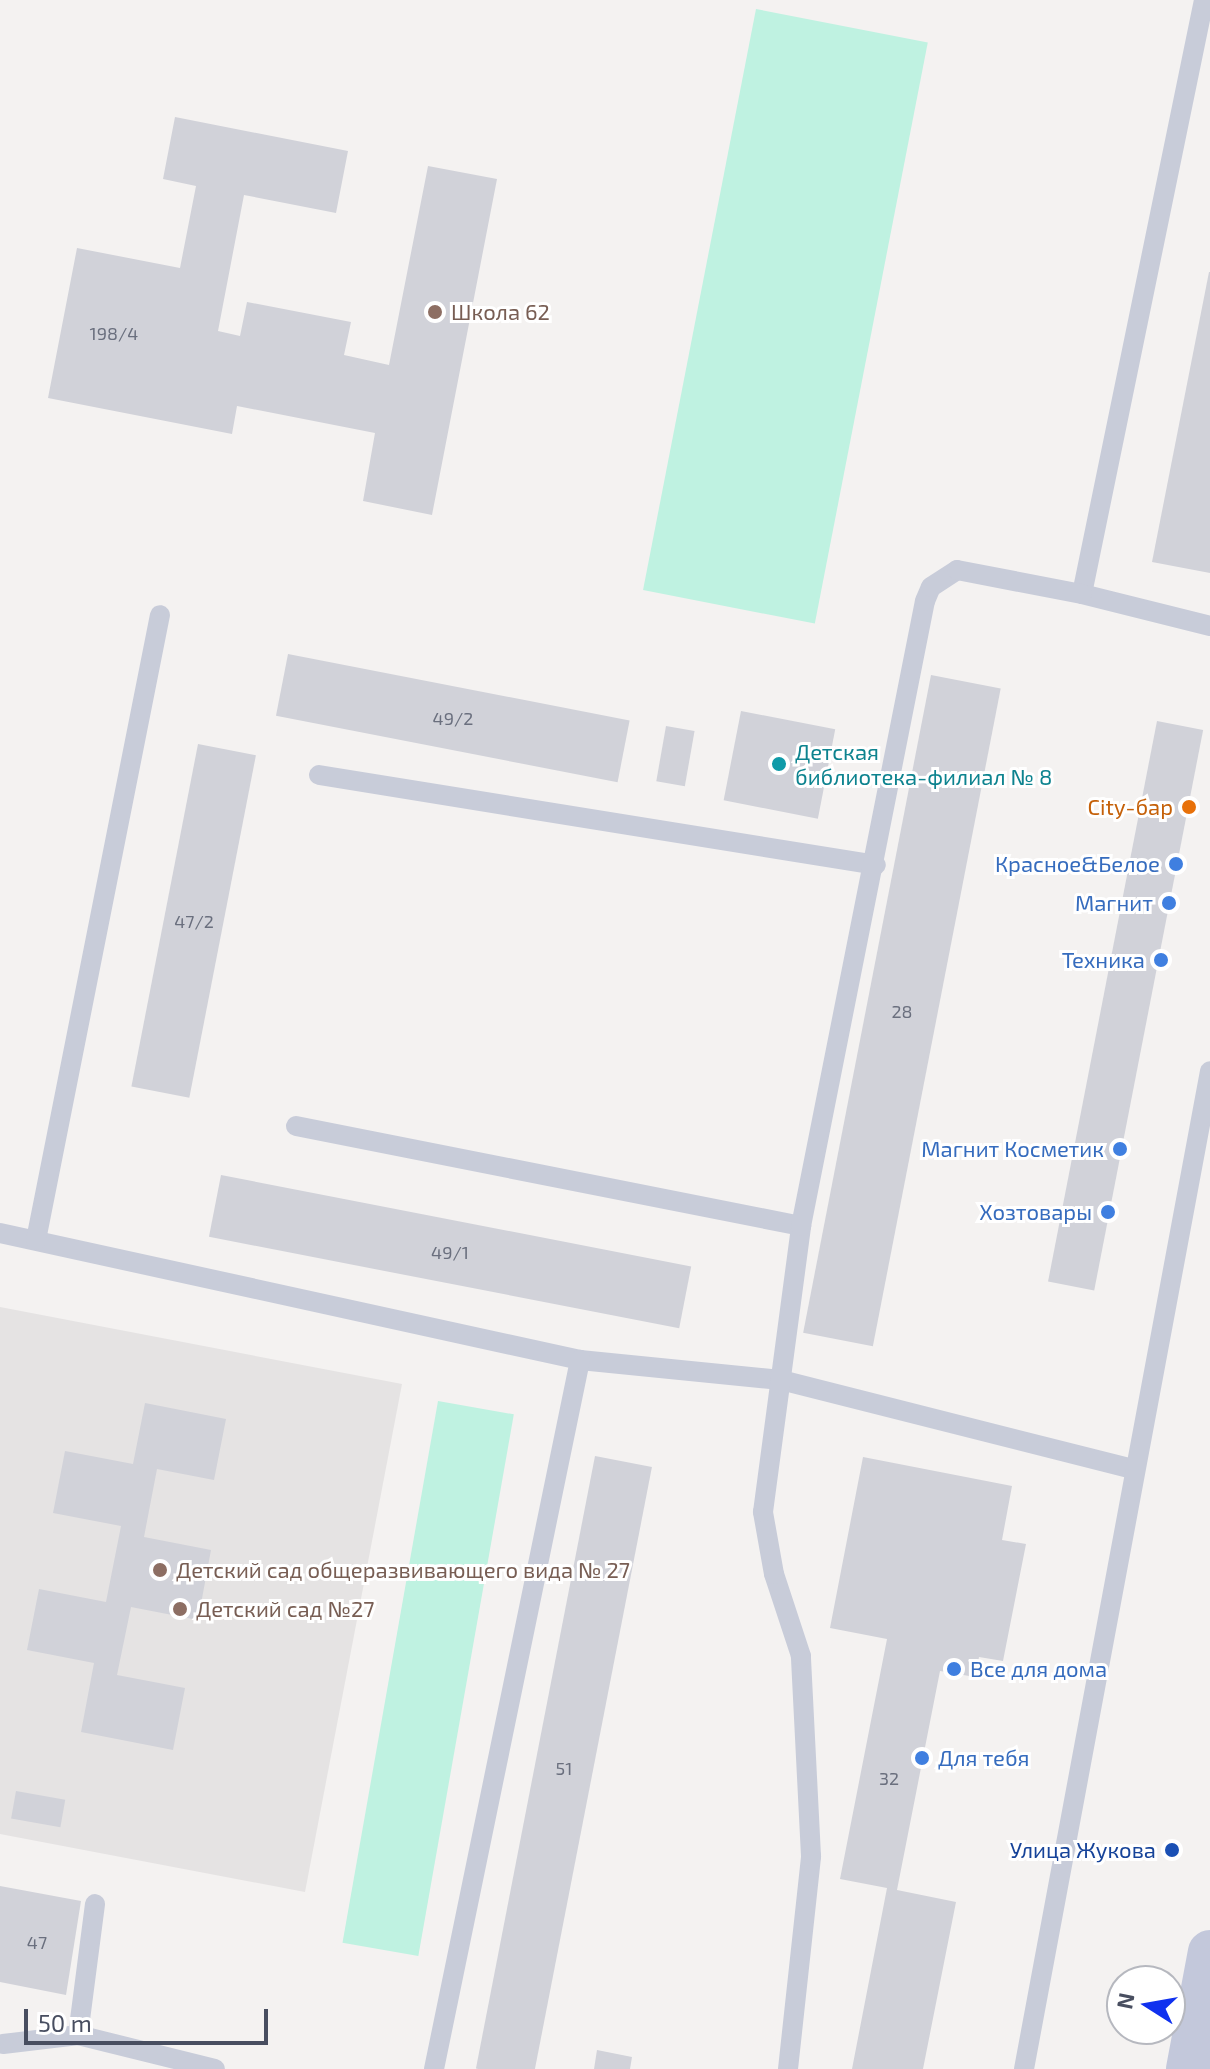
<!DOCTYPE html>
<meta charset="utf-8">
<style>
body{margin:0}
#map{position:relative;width:1210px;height:2069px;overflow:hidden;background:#f4f2f1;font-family:"Exo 2",sans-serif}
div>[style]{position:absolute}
.education>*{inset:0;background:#e5e3e3}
.green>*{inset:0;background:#bff2e1;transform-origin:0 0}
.building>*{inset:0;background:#d1d2d9;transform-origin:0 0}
.service>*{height:20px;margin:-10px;padding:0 10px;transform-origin:10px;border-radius:10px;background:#c8ccd9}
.secondary>*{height:44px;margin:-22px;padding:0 22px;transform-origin:22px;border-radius:22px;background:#c3c8db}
.dots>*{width:22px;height:22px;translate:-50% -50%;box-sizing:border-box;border:4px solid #fff;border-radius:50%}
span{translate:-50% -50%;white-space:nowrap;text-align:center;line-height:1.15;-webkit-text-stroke:6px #fff;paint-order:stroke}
.number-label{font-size:18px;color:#6a6f7e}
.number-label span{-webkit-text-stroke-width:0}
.education-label{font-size:22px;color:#785e54}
.left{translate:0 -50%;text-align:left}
.culture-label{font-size:22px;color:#0d838f}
.food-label{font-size:22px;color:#c56008}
.right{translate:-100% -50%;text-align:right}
.shop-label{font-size:22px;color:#366cbe}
.transit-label{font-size:22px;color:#164399}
.north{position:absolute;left:1106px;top:1965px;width:80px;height:80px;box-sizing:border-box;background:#fff;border:2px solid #b6b8bf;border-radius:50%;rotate:281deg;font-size:22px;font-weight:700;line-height:32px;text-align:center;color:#484e60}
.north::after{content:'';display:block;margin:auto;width:28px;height:36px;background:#1031ef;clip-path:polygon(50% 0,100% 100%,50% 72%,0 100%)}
.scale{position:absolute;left:24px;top:2009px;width:244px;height:36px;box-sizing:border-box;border:4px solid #484e60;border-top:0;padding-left:10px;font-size:24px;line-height:28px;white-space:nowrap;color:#484e60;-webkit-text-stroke:6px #fff;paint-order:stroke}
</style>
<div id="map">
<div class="education">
<div style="clip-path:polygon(0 1307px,402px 1384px,305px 1892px,0 1834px)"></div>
</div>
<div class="green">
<div style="left:756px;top:9px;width:175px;height:592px;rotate:11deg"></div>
<div style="left:438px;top:1401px;width:77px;height:550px;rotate:10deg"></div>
</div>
<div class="building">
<div style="clip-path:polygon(175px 117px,348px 151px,336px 213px,244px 195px,218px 331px,240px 336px,247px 302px,351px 322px,344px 355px,389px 365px,428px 166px,497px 179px,432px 515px,363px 501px,375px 433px,237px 406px,232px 434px,48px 398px,77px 248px,180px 268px,196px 186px,163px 179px)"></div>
<div style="clip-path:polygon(1209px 272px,1210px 272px,1210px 573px,1152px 562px)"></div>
<div style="left:288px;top:654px;width:348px;height:63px;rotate:11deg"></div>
<div style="left:931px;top:675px;width:71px;height:670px;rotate:11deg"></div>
<div style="left:741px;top:711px;width:96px;height:91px;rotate:11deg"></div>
<div style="left:1157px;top:721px;width:47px;height:571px;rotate:11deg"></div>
<div style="left:666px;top:726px;width:29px;height:56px;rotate:10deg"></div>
<div style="left:198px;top:744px;width:59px;height:349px;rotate:11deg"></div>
<div style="left:221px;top:1175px;width:479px;height:63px;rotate:11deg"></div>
<div style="clip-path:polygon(145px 1403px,226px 1419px,214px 1480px,157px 1469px,144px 1537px,211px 1550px,198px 1620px,131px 1607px,117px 1675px,185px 1688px,173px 1750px,81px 1732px,94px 1663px,27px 1650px,39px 1589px,106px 1602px,121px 1526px,53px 1513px,65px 1451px,133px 1464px)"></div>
<div style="left:595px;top:1456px;width:58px;height:624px;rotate:11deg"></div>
<div style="clip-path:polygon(863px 1457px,1012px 1486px,1002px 1540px,1026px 1544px,1003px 1661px,979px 1657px,975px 1677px,940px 1671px,897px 1890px,956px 1902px,923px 2069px,852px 2069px,887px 1888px,840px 1879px,887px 1639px,830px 1628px)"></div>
<div style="left:16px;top:1791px;width:50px;height:28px;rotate:10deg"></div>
<div style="clip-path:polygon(0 1886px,81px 1901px,66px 1995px,0 1982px)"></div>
<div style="clip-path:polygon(597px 2050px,632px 2057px,630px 2069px,594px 2069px)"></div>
</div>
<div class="service">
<div style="left:1204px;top:0;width:606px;rotate:101.61deg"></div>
<div style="left:1082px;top:594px;width:132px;rotate:14deg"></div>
<div style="left:319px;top:775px;width:564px;rotate:9.18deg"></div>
<div style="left:296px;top:1126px;width:515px;rotate:11.2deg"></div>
<div style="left:0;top:1233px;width:594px;rotate:12.35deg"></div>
<div style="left:580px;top:1360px;width:202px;rotate:5.7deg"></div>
<div style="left:781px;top:1380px;width:364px;rotate:14.2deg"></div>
<div style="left:36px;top:1240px;width:637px;rotate:-78.78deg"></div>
<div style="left:78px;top:2035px;width:132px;rotate:-82.6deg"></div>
<div style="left:3px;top:2044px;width:76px;rotate:-6.8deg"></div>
<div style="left:78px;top:2035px;width:141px;rotate:13.9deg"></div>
<div style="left:434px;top:2069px;width:724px;rotate:-78.36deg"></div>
<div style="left:788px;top:2069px;width:214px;rotate:-83.8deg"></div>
<div style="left:811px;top:1856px;width:200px;rotate:-92.9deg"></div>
<div style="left:801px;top:1656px;width:86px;rotate:-108.2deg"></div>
<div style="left:774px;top:1574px;width:63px;rotate:-100.1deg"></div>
<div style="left:763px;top:1512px;width:289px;rotate:-82.4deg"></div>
<div style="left:801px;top:1226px;width:637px;rotate:-78.78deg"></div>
<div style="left:925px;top:601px;width:15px;rotate:-67deg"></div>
<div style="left:931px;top:587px;width:31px;rotate:-33deg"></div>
<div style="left:957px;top:570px;width:127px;rotate:10.9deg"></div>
<div style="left:1024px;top:2069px;width:1015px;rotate:-79.44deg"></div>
</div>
<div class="secondary">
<div style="left:1188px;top:2069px;width:119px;rotate:-79.4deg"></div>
</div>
<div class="dots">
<div style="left:435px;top:312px;background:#8d6e63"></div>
<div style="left:779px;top:764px;background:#0f9aa8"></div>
<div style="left:1189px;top:807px;background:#e8710a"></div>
<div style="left:1176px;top:864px;background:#3f7fe0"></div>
<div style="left:1169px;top:903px;background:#3f7fe0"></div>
<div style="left:1161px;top:960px;background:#3f7fe0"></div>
<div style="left:1120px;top:1149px;background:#3f7fe0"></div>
<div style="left:1108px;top:1212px;background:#3f7fe0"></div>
<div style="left:160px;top:1570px;background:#8d6e63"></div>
<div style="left:180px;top:1609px;background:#8d6e63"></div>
<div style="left:954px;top:1669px;background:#3f7fe0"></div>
<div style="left:922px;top:1758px;background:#3f7fe0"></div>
<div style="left:1172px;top:1850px;background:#1a4fb4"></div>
</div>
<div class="number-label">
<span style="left:114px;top:333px">198/4</span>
<span style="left:453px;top:718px">49/2</span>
<span style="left:194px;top:921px">47/2</span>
<span style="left:902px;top:1011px">28</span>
<span style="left:450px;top:1252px">49/1</span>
<span style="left:564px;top:1768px">51</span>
<span style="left:889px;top:1778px">32</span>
<span style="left:37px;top:1942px">47</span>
</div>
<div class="education-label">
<span class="left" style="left:451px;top:312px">Школа 62</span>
<span class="left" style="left:176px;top:1570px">Детский сад общеразвивающего вида № 27</span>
<span class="left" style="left:196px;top:1609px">Детский сад №27</span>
</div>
<div class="culture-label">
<span class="left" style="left:795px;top:764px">Детская<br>библиотека-филиал № 8</span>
</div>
<div class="food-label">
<span class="right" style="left:1173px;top:807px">City-бар</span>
</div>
<div class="shop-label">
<span class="right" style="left:1160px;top:864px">Красное&amp;Белое</span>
<span class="right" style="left:1153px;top:903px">Магнит</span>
<span class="right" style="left:1145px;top:960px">Техника</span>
<span class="right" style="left:1104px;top:1149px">Магнит Косметик</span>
<span class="right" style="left:1092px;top:1212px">Хозтовары</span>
<span class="left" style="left:970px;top:1669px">Все для дома</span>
<span class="left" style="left:938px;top:1758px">Для тебя</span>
</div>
<div class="transit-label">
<span class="right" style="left:1156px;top:1850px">Улица Жукова</span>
</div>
<div class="north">N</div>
<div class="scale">50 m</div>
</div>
